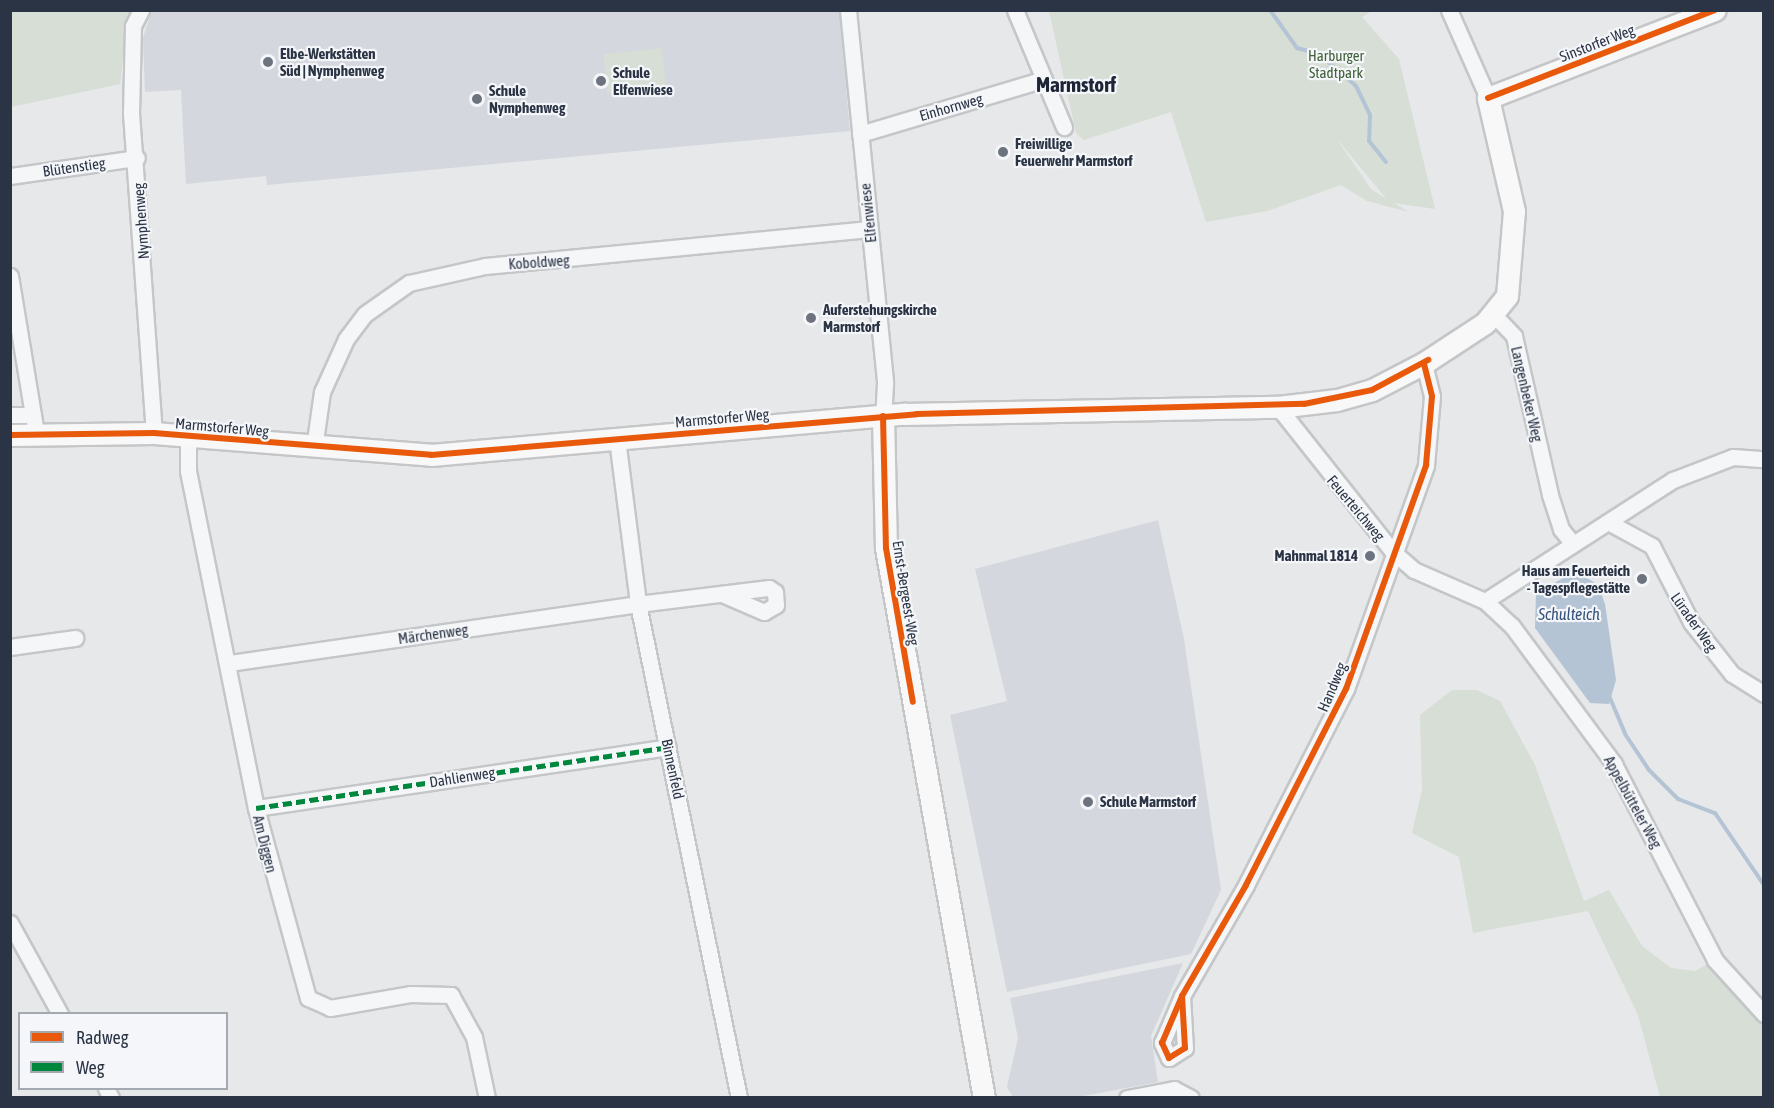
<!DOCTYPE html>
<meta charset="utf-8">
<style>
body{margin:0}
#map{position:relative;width:1774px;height:1108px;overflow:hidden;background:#e6e8ea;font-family:"Asap Condensed",sans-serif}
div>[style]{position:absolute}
.built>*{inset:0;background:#d4d7dd}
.green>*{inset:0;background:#d6ded6;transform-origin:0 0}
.water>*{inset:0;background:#b4c4d5}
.stream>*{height:4px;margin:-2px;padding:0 2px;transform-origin:2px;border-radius:2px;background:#b4c4d5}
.roads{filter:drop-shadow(2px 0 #c4c6c8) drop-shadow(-2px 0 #c4c6c8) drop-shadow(0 2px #c4c6c8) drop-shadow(0 -2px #c4c6c8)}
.street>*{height:15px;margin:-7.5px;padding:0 7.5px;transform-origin:7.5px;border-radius:7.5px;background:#f5f6f7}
.secondary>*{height:21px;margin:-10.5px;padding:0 10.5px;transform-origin:10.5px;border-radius:10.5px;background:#f8f8f8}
.quiet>*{height:4.5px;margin-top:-2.25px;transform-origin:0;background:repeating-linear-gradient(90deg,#00873e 0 9px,transparent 0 13.5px)}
.cycleway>*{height:6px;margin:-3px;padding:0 3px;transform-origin:3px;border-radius:3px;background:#e8590c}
.dots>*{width:16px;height:16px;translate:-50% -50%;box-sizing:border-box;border:3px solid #f4f6f9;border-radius:50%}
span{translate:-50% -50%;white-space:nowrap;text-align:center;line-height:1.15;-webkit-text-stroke:4.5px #f4f6f9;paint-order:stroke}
.street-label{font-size:15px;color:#2b3445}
.poi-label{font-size:15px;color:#2b3445;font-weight:700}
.left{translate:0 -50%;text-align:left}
.right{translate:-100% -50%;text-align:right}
.park-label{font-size:15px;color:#3f6138}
.water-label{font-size:16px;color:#34527a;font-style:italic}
.district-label{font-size:21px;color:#1d2536;font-weight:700}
.frame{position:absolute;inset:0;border:12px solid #2b3445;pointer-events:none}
.legend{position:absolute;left:18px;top:1012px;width:210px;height:78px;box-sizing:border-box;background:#f4f6f9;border:2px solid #a4a8b1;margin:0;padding:8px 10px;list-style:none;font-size:18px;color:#2b3445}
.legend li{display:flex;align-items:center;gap:12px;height:30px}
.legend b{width:30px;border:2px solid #a4a8b1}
</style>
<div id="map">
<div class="built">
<div style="clip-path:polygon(152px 10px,839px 11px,850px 131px,267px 185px,266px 176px,186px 184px,181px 90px,145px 92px,143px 38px)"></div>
<div style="clip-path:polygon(1158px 520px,1184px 639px,1221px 890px,1191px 954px,1007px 992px,950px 715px,1007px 701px,975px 569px)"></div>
<div style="clip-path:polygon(1183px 963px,1151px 1036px,1158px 1082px,1078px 1097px,1013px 1097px,1007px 1087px,1018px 1038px,1010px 998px)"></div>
</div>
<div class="green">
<div style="clip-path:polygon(10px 11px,136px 11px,127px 29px,120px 84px,11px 107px)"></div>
<div style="clip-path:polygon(evenodd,1049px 11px,1372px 11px,1362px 17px,1399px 59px,1435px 209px,1394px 203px,1409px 212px,1367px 201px,1341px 185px,1267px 211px,1206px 222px,1171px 112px,1084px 140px,1076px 133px,1049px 11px,1336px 138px,1385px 197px,1385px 198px,1371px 189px,1336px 138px)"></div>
<div style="left:662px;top:48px;width:40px;height:59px;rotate:84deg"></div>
<div style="clip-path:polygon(1452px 690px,1477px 690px,1500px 701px,1535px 765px,1584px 901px,1609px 890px,1642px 946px,1671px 968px,1695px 971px,1715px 960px,1763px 1014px,1763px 1097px,1660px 1097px,1638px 1015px,1588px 911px,1473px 933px,1459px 857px,1412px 833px,1422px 790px,1420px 715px)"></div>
</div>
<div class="water">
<div style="clip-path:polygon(1576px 571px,1598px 585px,1605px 604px,1616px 680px,1609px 704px,1590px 703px,1535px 628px,1536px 593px)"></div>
</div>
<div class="stream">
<div style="left:1270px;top:10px;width:47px;rotate:54.6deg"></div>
<div style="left:1297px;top:48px;width:23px;rotate:15deg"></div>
<div style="left:1319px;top:54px;width:49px;rotate:40.9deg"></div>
<div style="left:1356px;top:86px;width:32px;rotate:64deg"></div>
<div style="left:1370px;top:115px;width:26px;rotate:92deg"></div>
<div style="left:1369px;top:141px;width:27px;rotate:51deg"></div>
<div style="left:1610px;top:698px;width:39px;rotate:67deg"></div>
<div style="left:1625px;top:734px;width:43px;rotate:56.3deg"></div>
<div style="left:1649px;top:770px;width:41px;rotate:45deg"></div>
<div style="left:1678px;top:799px;width:40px;rotate:21deg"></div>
<div style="left:1715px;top:813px;width:87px;rotate:55.8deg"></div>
</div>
<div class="roads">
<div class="street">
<div style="left:141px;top:10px;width:18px;rotate:117deg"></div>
<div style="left:133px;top:26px;width:87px;rotate:91.3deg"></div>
<div style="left:131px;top:113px;width:321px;rotate:85.9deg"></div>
<div style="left:848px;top:10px;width:375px;rotate:84.3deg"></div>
<div style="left:885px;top:383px;width:33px;rotate:93deg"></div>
<div style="left:1015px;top:10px;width:127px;rotate:67.3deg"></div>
<div style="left:1449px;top:10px;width:96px;rotate:66.1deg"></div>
<div style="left:860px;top:134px;width:189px;rotate:-16.6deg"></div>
<div style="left:10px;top:176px;width:128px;rotate:-8.1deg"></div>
<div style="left:10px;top:276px;width:159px;rotate:80.6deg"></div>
<div style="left:1494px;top:315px;width:29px;rotate:46deg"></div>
<div style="left:1514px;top:336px;width:163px;rotate:77.2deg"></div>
<div style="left:1550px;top:495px;width:36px;rotate:72deg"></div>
<div style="left:1561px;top:529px;width:19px;rotate:51deg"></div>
<div style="left:1278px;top:407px;width:184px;rotate:51.6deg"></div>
<div style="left:1392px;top:551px;width:29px;rotate:41deg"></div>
<div style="left:1414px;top:570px;width:77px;rotate:23.6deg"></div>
<div style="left:1485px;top:601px;width:37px;rotate:43deg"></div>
<div style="left:1512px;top:626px;width:172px;rotate:53.5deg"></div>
<div style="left:1614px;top:764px;width:220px;rotate:62.7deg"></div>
<div style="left:1715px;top:960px;width:73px;rotate:47.8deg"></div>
<div style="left:10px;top:415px;width:23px"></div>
<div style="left:188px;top:435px;width:36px;rotate:90deg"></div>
<div style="left:188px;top:471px;width:344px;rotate:78.6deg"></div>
<div style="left:256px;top:808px;width:197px;rotate:74.7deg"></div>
<div style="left:308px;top:998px;width:24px;rotate:24deg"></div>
<div style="left:330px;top:1008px;width:81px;rotate:-9.9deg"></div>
<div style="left:410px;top:994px;width:41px;rotate:1.4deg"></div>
<div style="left:451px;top:995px;width:48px;rotate:61.3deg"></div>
<div style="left:474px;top:1037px;width:62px;rotate:78deg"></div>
<div style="left:617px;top:439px;width:166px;rotate:82.7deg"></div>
<div style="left:638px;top:604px;width:504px;rotate:78.44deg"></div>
<div style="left:314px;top:448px;width:57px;rotate:-81.9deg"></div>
<div style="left:322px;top:392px;width:58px;rotate:-65.6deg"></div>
<div style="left:346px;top:339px;width:31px;rotate:-53deg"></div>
<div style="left:365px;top:314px;width:54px;rotate:-35.2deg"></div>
<div style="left:409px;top:283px;width:78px;rotate:-12.6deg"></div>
<div style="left:485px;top:266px;width:386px;rotate:-5.5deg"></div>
<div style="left:1608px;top:522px;width:50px;rotate:28.6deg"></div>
<div style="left:1652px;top:546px;width:85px;rotate:62.8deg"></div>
<div style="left:1691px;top:622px;width:66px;rotate:51.7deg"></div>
<div style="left:1732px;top:674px;width:38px;rotate:32deg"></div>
<div style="left:1485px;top:601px;width:224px;rotate:-32.8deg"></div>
<div style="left:1673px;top:480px;width:64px;rotate:-21deg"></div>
<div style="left:1733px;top:457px;width:31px;rotate:4deg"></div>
<div style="left:10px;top:647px;width:66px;rotate:-7.9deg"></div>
<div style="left:229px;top:663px;width:413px;rotate:-8.2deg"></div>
<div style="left:638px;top:604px;width:132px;rotate:-7deg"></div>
<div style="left:769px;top:588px;width:7px;rotate:34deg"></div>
<div style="left:775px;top:592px;width:13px;rotate:86deg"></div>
<div style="left:776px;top:605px;width:14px;rotate:150deg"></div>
<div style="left:764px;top:612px;width:46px;rotate:-156.8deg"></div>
<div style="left:256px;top:808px;width:416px;rotate:-8.4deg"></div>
<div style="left:10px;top:923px;width:104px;rotate:61.2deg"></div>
<div style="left:1182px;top:996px;width:52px;rotate:86.7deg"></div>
<div style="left:1185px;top:1048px;width:19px;rotate:148deg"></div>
<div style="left:1169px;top:1058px;width:17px;rotate:-115deg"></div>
<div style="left:1162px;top:1043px;width:51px;rotate:-66.9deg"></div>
<div style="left:1182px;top:996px;width:128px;rotate:-60deg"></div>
<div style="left:1246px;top:885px;width:220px;rotate:-63deg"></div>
<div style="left:1346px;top:689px;width:238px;rotate:-70.3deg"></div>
<div style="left:1426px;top:465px;width:69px;rotate:-85deg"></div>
<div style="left:1432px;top:396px;width:34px;rotate:-104deg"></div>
<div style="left:106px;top:1088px;width:11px;rotate:63deg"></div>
<div style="left:1127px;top:1098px;width:48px;rotate:-10.8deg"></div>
<div style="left:1174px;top:1089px;width:19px;rotate:28deg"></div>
</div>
<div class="secondary">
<div style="left:883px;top:416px;width:132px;rotate:88.7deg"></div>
<div style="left:886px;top:548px;width:559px;rotate:79.9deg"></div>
<div style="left:10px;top:435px;width:144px;rotate:-0.8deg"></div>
<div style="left:154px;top:433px;width:278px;rotate:4.5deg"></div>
<div style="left:431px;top:455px;width:475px;rotate:-5deg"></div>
<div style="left:904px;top:414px;width:374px;rotate:-1.1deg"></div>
<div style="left:1278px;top:407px;width:59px;rotate:-6.8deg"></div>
<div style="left:1337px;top:400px;width:36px;rotate:-16deg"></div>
<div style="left:1372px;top:390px;width:59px;rotate:-27.4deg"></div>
<div style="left:1424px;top:363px;width:73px;rotate:-33.3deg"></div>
<div style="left:1485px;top:323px;width:35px;rotate:-51deg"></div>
<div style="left:1507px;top:296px;width:85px;rotate:-85.3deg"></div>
<div style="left:1514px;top:211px;width:116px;rotate:-103deg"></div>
<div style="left:1488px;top:98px;width:243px;rotate:-21.2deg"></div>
</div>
</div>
<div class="quiet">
<div style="left:256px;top:808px;width:416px;rotate:-8.4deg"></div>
</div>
<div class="cycleway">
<div style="left:1488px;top:98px;width:243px;rotate:-21.2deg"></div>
<div style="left:883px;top:416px;width:132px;rotate:88.7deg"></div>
<div style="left:886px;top:548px;width:156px;rotate:80.1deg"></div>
<div style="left:10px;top:435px;width:144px;rotate:-0.8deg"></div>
<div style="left:154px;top:433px;width:278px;rotate:4.5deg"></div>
<div style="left:431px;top:455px;width:488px;rotate:-4.8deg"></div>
<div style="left:917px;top:414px;width:387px;rotate:-1.5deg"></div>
<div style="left:1304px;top:404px;width:69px;rotate:-11.6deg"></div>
<div style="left:1372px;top:390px;width:64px;rotate:-28.2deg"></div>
<div style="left:1182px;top:996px;width:52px;rotate:86.7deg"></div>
<div style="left:1185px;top:1048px;width:19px;rotate:148deg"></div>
<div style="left:1169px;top:1058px;width:17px;rotate:-115deg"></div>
<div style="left:1162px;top:1043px;width:51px;rotate:-66.9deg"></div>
<div style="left:1182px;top:996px;width:128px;rotate:-60deg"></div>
<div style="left:1246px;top:885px;width:220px;rotate:-63deg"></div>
<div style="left:1346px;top:689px;width:238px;rotate:-70.3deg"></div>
<div style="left:1426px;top:465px;width:69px;rotate:-85deg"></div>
<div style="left:1432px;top:396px;width:34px;rotate:-104deg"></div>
</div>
<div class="dots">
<div style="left:268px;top:62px;background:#6c737f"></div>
<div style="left:601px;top:81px;background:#6c737f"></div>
<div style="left:477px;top:99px;background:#6c737f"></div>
<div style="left:1003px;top:152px;background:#6c737f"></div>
<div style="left:811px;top:318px;background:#6c737f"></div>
<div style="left:1370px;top:556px;background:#6c737f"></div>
<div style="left:1642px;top:579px;background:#6c737f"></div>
<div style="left:1088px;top:802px;background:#6c737f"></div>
</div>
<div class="street-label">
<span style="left:1597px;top:43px;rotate:-21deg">Sinstorfer Weg</span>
<span style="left:951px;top:107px;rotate:-16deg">Einhornweg</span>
<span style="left:74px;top:167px;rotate:-8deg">Blütenstieg</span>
<span style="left:868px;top:213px;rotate:-96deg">Elfenwiese</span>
<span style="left:141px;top:221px;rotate:-94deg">Nymphenweg</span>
<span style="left:539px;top:262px;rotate:-4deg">Koboldweg</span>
<span style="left:1527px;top:394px;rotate:77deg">Langenbeker Weg</span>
<span style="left:722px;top:418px;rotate:-5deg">Marmstorfer Weg</span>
<span style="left:222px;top:427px;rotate:5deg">Marmstorfer Weg</span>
<span style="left:1356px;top:508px;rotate:50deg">Feuerteichweg</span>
<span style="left:906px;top:593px;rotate:81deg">Ernst-Bergeest-Weg</span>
<span style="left:1694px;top:622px;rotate:55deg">Lürader Weg</span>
<span style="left:433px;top:634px;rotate:-8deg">Märchenweg</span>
<span style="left:1332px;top:687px;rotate:-67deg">Handweg</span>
<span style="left:673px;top:769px;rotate:78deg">Binnenfeld</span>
<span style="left:462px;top:777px;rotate:-9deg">Dahlienweg</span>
<span style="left:1633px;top:802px;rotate:61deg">Appelbütteler Weg</span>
<span style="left:265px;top:844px;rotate:76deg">Am Diggen</span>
</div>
<div class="poi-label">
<span class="left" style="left:280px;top:62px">Elbe-Werkstätten<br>Süd | Nymphenweg</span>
<span class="left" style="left:613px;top:81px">Schule<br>Elfenwiese</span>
<span class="left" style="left:489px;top:99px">Schule<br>Nymphenweg</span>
<span class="left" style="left:1015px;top:152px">Freiwillige<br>Feuerwehr Marmstorf</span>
<span class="left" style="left:823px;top:318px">Auferstehungskirche<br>Marmstorf</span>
<span class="right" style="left:1358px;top:556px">Mahnmal 1814</span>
<span class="right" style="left:1630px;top:579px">Haus am Feuerteich<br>- Tagespflegestätte</span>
<span class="left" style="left:1100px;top:802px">Schule Marmstorf</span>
</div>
<div class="park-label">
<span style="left:1336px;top:64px">Harburger<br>Stadtpark</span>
</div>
<div class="water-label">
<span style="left:1569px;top:614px">Schulteich</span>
</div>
<div class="district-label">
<span style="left:1076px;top:84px">Marmstorf</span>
</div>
<div class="frame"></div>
<ul class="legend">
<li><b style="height:8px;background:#e8590c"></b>Radweg</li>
<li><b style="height:8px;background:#00873e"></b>Weg</li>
</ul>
</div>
